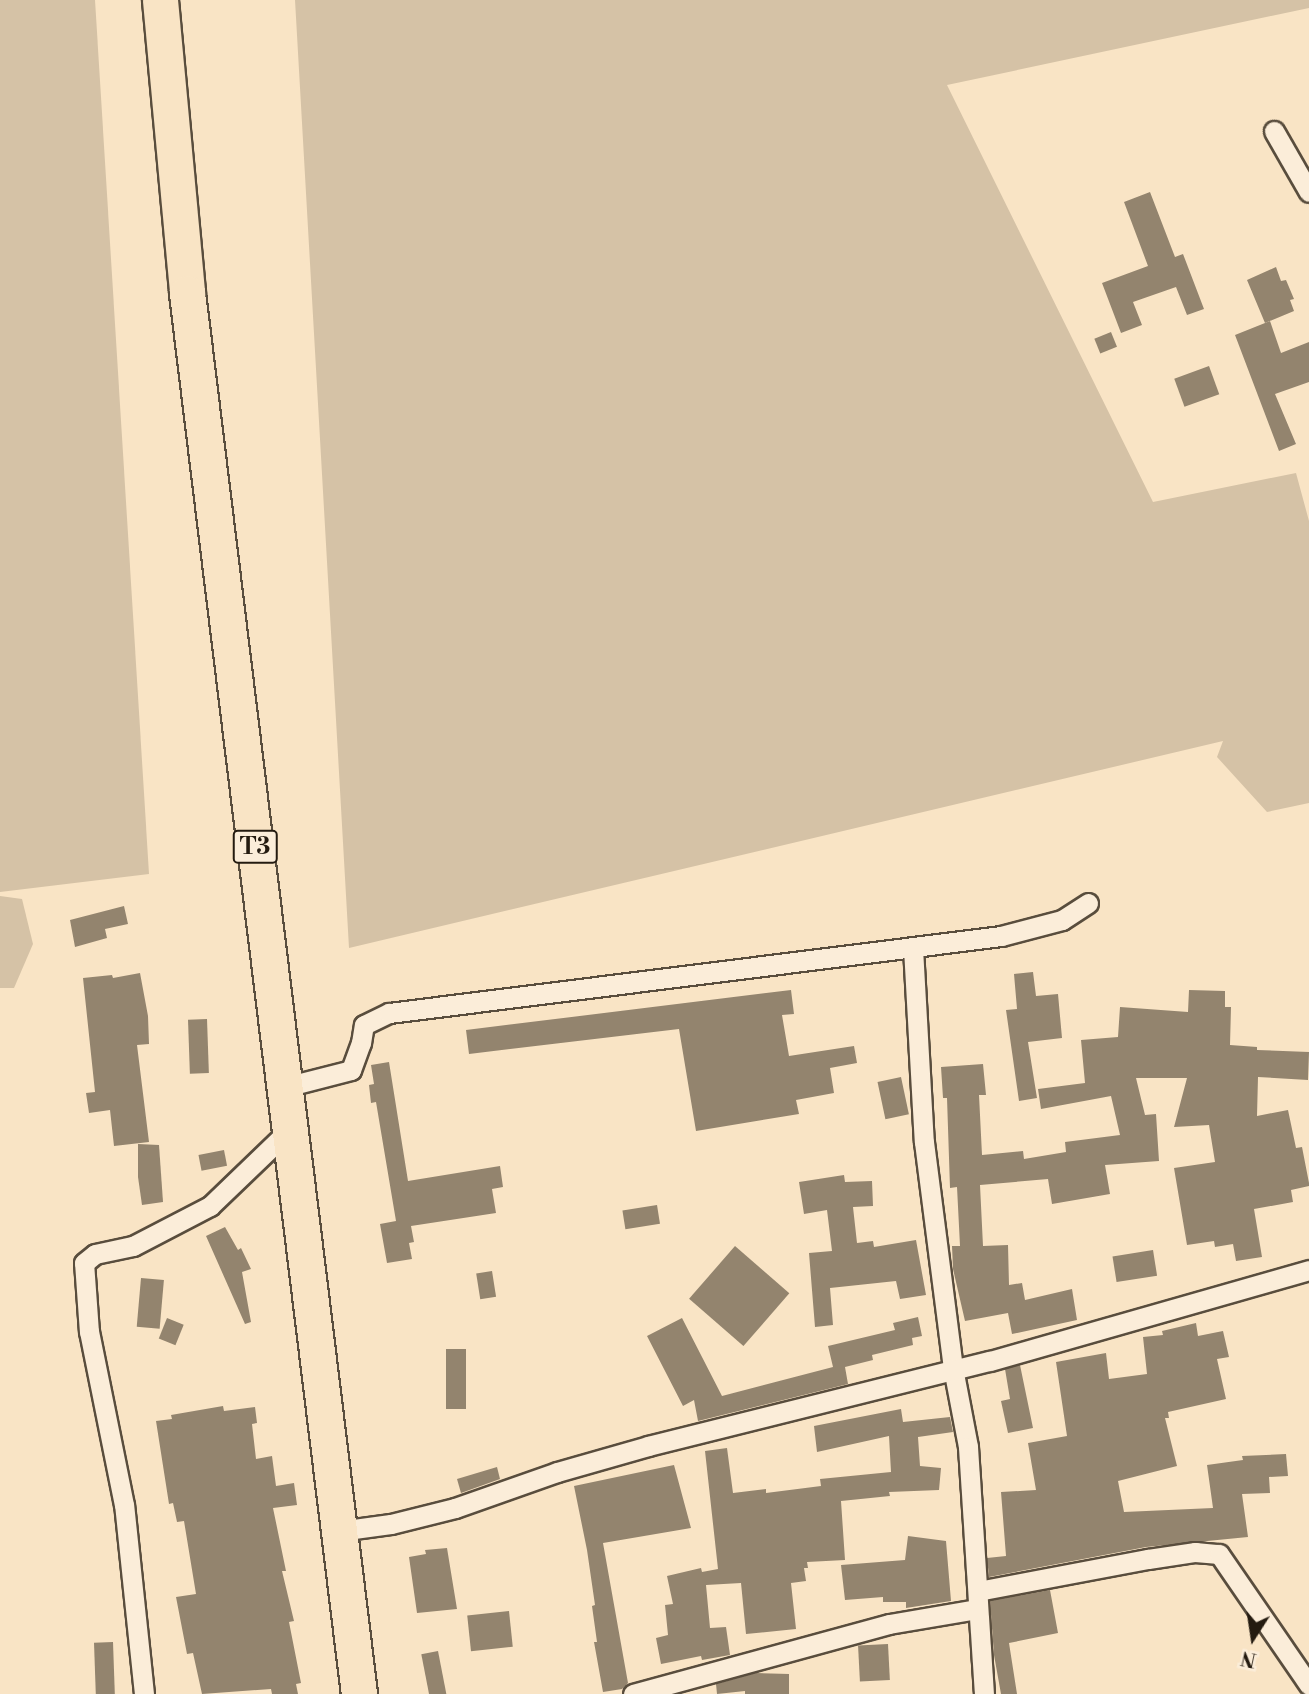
<!DOCTYPE html>
<style>
body{margin:0}
#map{position:relative;width:1309px;height:1694px;overflow:hidden;background:#f9e4c5;font-family:"Libre Bodoni",serif}
div>[style]{position:absolute}
.green>*{inset:0;background:#d5c2a6}
.building>*{inset:0;background:#93846e;transform-origin:0 0}
.roads{filter:drop-shadow(2px 0 #594d3d) drop-shadow(-2px 0 #594d3d) drop-shadow(0 2px #594d3d) drop-shadow(0 -2px #594d3d)}
.street>*{height:19px;margin:-9.5px;padding:0 9.5px;transform-origin:9.5px;border-radius:9.5px;background:#fbedd9}
.highway>*{height:35px;margin:-17.5px;padding:0 17.5px;transform-origin:17.5px;border-radius:17.5px;background:#f9e4c5}
span{translate:-50% -50%;white-space:nowrap;text-align:center;line-height:1.15;-webkit-text-stroke:5px #fbedd9;paint-order:stroke}
.shield-label span{padding:2px 5px;background:#fbedd9;border:2px solid;border-radius:5px;-webkit-text-stroke-width:0}
.shield-label{font-size:23px;color:#241b10;font-weight:700}
.north{position:absolute;left:1218px;top:1603px;width:70px;height:70px;-webkit-text-stroke:5px #fbedd9;paint-order:stroke;rotate:192deg;font-size:19px;font-weight:700;line-height:28px;text-align:center;color:#241b10}
.north::after{content:'';display:block;margin:auto;width:24px;height:32px;background:#241b10;clip-path:polygon(50% 0,100% 100%,50% 72%,0 100%)}
</style>
<div id="map">
<div class="green">
<div style="clip-path:polygon(0 0,95px 0,149px 874px,0 892px)"></div>
<div style="clip-path:polygon(295px 0,1309px 0,1309px 8px,947px 85px,1153px 502px,1296px 473px,1309px 521px,1309px 803px,1267px 812px,1217px 757px,1223px 741px,349px 948px)"></div>
<div style="clip-path:polygon(0 896px,22px 899px,33px 944px,14px 988px,0 988px)"></div>
</div>
<div class="building">
<div style="clip-path:polygon(1150px 192px,1175px 257px,1183px 254px,1204px 309px,1187px 315px,1176px 287px,1133px 302px,1142px 325px,1121px 333px,1102px 283px,1148px 266px,1124px 202px)"></div>
<div style="clip-path:polygon(1276px 267px,1281px 281px,1286px 280px,1294px 299px,1290px 300px,1294px 311px,1265px 323px,1247px 280px)"></div>
<div style="clip-path:polygon(1270px 321px,1281px 353px,1309px 342px,1309px 382px,1275px 394px,1296px 444px,1279px 451px,1235px 335px)"></div>
<div style="left:1111px;top:332px;width:16px;height:18px;rotate:68deg"></div>
<div style="left:1209px;top:366px;width:30px;height:37px;rotate:70deg"></div>
<div style="clip-path:polygon(124px 906px,128px 924px,105px 929px,107px 938px,75px 947px,70px 920px)"></div>
<div style="clip-path:polygon(1033px 972px,1036px 996px,1058px 994px,1062px 1038px,1028px 1042px,1037px 1098px,1019px 1101px,1006px 1010px,1017px 1009px,1014px 974px)"></div>
<div style="clip-path:polygon(140px 973px,148px 1016px,149px 1044px,137px 1045px,149px 1142px,114px 1146px,110px 1110px,89px 1113px,86px 1093px,95px 1092px,83px 978px,112px 975px,113px 978px)"></div>
<div style="clip-path:polygon(791px 990px,794px 1014px,782px 1015px,789px 1056px,854px 1046px,857px 1063px,830px 1068px,834px 1093px,796px 1100px,799px 1114px,696px 1131px,679px 1029px,469px 1054px,466px 1030px)"></div>
<div style="clip-path:polygon(1189px 990px,1225px 991px,1225px 1007px,1231px 1007px,1230px 1045px,1257px 1047px,1257px 1050px,1309px 1052px,1308px 1080px,1258px 1077px,1257px 1116px,1288px 1110px,1296px 1148px,1302px 1147px,1309px 1183px,1309px 1186px,1291px 1190px,1293px 1202px,1254px 1209px,1262px 1257px,1236px 1261px,1233px 1244px,1215px 1247px,1214px 1241px,1187px 1245px,1174px 1168px,1215px 1162px,1209px 1125px,1174px 1127px,1187px 1078px,1136px 1078px,1145px 1115px,1156px 1114px,1159px 1161px,1105px 1165px,1110px 1194px,1052px 1204px,1048px 1179px,980px 1185px,983px 1246px,1008px 1245px,1009px 1285px,1022px 1283px,1025px 1300px,1072px 1289px,1077px 1320px,1012px 1334px,1008px 1313px,965px 1321px,953px 1269px,952px 1246px,960px 1246px,957px 1187px,950px 1188px,947px 1098px,943px 1098px,941px 1067px,983px 1064px,986px 1095px,979px 1095px,982px 1155px,1023px 1151px,1024px 1159px,1066px 1152px,1065px 1142px,1120px 1135px,1111px 1096px,1041px 1109px,1038px 1089px,1085px 1083px,1081px 1040px,1118px 1037px,1120px 1007px,1188px 1012px)"></div>
<div style="left:207px;top:1019px;width:54px;height:19px;rotate:88deg"></div>
<div style="clip-path:polygon(389px 1062px,408px 1181px,500px 1166px,503px 1187px,492px 1189px,496px 1213px,411px 1226px,414px 1242px,409px 1243px,412px 1259px,387px 1263px,380px 1224px,396px 1221px,376px 1102px,371px 1103px,369px 1085px,374px 1084px,371px 1065px)"></div>
<div style="left:901px;top:1077px;width:38px;height:24px;rotate:78deg"></div>
<div style="clip-path:polygon(138px 1144px,159px 1145px,163px 1202px,142px 1205px,138px 1177px)"></div>
<div style="left:224px;top:1150px;width:16px;height:26px;rotate:79deg"></div>
<div style="clip-path:polygon(844px 1175px,845px 1182px,872px 1181px,873px 1206px,853px 1207px,857px 1243px,873px 1241px,874px 1247px,916px 1240px,926px 1295px,900px 1299px,896px 1281px,830px 1288px,833px 1325px,815px 1327px,809px 1253px,832px 1251px,827px 1210px,804px 1214px,799px 1182px)"></div>
<div style="left:657px;top:1205px;width:19px;height:35px;rotate:81deg"></div>
<div style="clip-path:polygon(225px 1227px,238px 1250px,241px 1248px,251px 1269px,242px 1272px,251px 1322px,245px 1324px,206px 1236px)"></div>
<div style="left:735px;top:1246px;width:72px;height:70px;rotate:41deg"></div>
<div style="left:1153px;top:1250px;width:26px;height:41px;rotate:81deg"></div>
<div style="left:492px;top:1271px;width:26px;height:16px;rotate:81deg"></div>
<div style="left:141px;top:1278px;width:23px;height:49px;rotate:5deg"></div>
<div style="clip-path:polygon(918px 1317px,922px 1336px,912px 1338px,913px 1345px,872px 1355px,873px 1360px,845px 1367px,848px 1384px,698px 1421px,694px 1400px,683px 1406px,647px 1336px,682px 1318px,722px 1396px,833px 1367px,828px 1346px,895px 1330px,893px 1323px)"></div>
<div style="left:167px;top:1318px;width:18px;height:22px;rotate:22deg"></div>
<div style="clip-path:polygon(1196px 1323px,1198px 1336px,1223px 1331px,1229px 1357px,1217px 1359px,1226px 1399px,1168px 1412px,1169px 1418px,1165px 1418px,1177px 1466px,1118px 1481px,1124px 1512px,1213px 1508px,1207px 1465px,1243px 1460px,1242px 1456px,1286px 1454px,1288px 1476px,1269px 1477px,1270px 1493px,1242px 1494px,1248px 1537px,1146px 1547px,989px 1577px,987px 1558px,1006px 1556px,1001px 1492px,1036px 1490px,1028px 1443px,1067px 1436px,1056px 1362px,1106px 1353px,1109px 1379px,1147px 1374px,1143px 1337px,1163px 1335px,1162px 1331px)"></div>
<div style="left:446px;top:1349px;width:20px;height:60px"></div>
<div style="clip-path:polygon(1020px 1365px,1033px 1428px,1008px 1433px,1001px 1401px,1010px 1399px,1005px 1369px)"></div>
<div style="clip-path:polygon(223px 1406px,224px 1411px,255px 1407px,257px 1423px,252px 1424px,256px 1459px,272px 1456px,276px 1486px,294px 1483px,297px 1505px,273px 1508px,286px 1571px,282px 1571px,294px 1621px,289px 1622px,301px 1683px,296px 1684px,298px 1694px,272px 1694px,271px 1689px,202px 1694px,193px 1653px,187px 1654px,176px 1597px,196px 1594px,184px 1521px,177px 1522px,173px 1503px,169px 1504px,156px 1421px,172px 1419px,171px 1415px)"></div>
<div style="clip-path:polygon(901px 1409px,903px 1422px,950px 1417px,953px 1432px,918px 1437px,920px 1466px,941px 1468px,939px 1490px,889px 1492px,890px 1496px,841px 1501px,845px 1560px,807px 1562px,808px 1568px,804px 1568px,806px 1581px,791px 1583px,796px 1629px,746px 1634px,741px 1583px,706px 1585px,710px 1628px,726px 1627px,730px 1655px,702px 1660px,701px 1656px,661px 1664px,656px 1638px,668px 1635px,665px 1605px,673px 1604px,667px 1576px,701px 1568px,702px 1572px,718px 1569px,705px 1451px,727px 1448px,733px 1493px,766px 1489px,766px 1493px,821px 1486px,820px 1479px,891px 1472px,889px 1436px,817px 1452px,814px 1426px)"></div>
<div style="clip-path:polygon(674px 1465px,691px 1528px,603px 1543px,628px 1683px,622px 1689px,603px 1692px,594px 1642px,597px 1642px,592px 1606px,595px 1605px,587px 1550px,574px 1486px)"></div>
<div style="clip-path:polygon(497px 1467px,500px 1479px,461px 1493px,457px 1479px)"></div>
<div style="clip-path:polygon(908px 1536px,946px 1541px,951px 1601px,906px 1608px,906px 1602px,883px 1602px,883px 1597px,845px 1600px,841px 1565px,905px 1560px)"></div>
<div style="clip-path:polygon(447px 1548px,457px 1609px,417px 1613px,409px 1557px,426px 1554px,425px 1550px)"></div>
<div style="clip-path:polygon(1050px 1590px,1058px 1633px,1009px 1643px,1017px 1694px,1001px 1694px,994px 1655px,990px 1601px)"></div>
<div style="left:509px;top:1611px;width:36px;height:42px;rotate:84deg"></div>
<div style="left:113px;top:1642px;width:52px;height:19px;rotate:88deg"></div>
<div style="left:888px;top:1644px;width:36px;height:30px;rotate:87deg"></div>
<div style="left:438px;top:1651px;width:44px;height:17px;rotate:79deg"></div>
<div style="clip-path:polygon(756px 1673px,789px 1674px,789px 1694px,745px 1694px,745px 1691px,717px 1694px,716px 1684px)"></div>
</div>
<div class="roads">
<div class="street">
<div style="left:1274px;top:131px;width:70px;rotate:60.2deg"></div>
<div style="left:913px;top:948px;width:194px;rotate:86.8deg"></div>
<div style="left:924px;top:1142px;width:228px;rotate:82.7deg"></div>
<div style="left:953px;top:1368px;width:80px;rotate:79.2deg"></div>
<div style="left:968px;top:1447px;width:248px;rotate:86.3deg"></div>
<div style="left:285px;top:1087px;width:68px;rotate:-14.4deg"></div>
<div style="left:351px;top:1070px;width:29px;rotate:-70deg"></div>
<div style="left:361px;top:1043px;width:18px;rotate:-81deg"></div>
<div style="left:364px;top:1025px;width:28px;rotate:-26deg"></div>
<div style="left:389px;top:1013px;width:617px;rotate:-7.17deg"></div>
<div style="left:1001px;top:936px;width:63px;rotate:-14.7deg"></div>
<div style="left:1062px;top:920px;width:31px;rotate:-33deg"></div>
<div style="left:339px;top:1531px;width:52px;rotate:-7.7deg"></div>
<div style="left:391px;top:1524px;width:66px;rotate:-14deg"></div>
<div style="left:455px;top:1508px;width:108px;rotate:-19.4deg"></div>
<div style="left:557px;top:1472px;width:95px;rotate:-15.9deg"></div>
<div style="left:648px;top:1446px;width:352px;rotate:-14deg"></div>
<div style="left:990px;top:1361px;width:332px;rotate:-15.9deg"></div>
<div style="left:978px;top:1591px;width:173px;rotate:-10.7deg"></div>
<div style="left:1148px;top:1559px;width:48px;rotate:-8.5deg"></div>
<div style="left:1195px;top:1552px;width:24px;rotate:5deg"></div>
<div style="left:1219px;top:1554px;width:159px;rotate:55.5deg"></div>
<div style="left:144px;top:1694px;width:190px;rotate:-96deg"></div>
<div style="left:124px;top:1505px;width:177px;rotate:-101.4deg"></div>
<div style="left:89px;top:1332px;width:69px;rotate:-94.1deg"></div>
<div style="left:84px;top:1263px;width:14px;rotate:-39deg"></div>
<div style="left:95px;top:1254px;width:39px;rotate:-12deg"></div>
<div style="left:133px;top:1246px;width:87px;rotate:-27.5deg"></div>
<div style="left:210px;top:1206px;width:111px;rotate:-43.9deg"></div>
<div style="left:633px;top:1694px;width:265px;rotate:-15.3deg"></div>
<div style="left:889px;top:1624px;width:90px;rotate:-9.6deg"></div>
</div>
<div class="highway">
<div style="left:160px;top:0;width:294px;rotate:84.7deg"></div>
<div style="left:187px;top:293px;width:1412px;rotate:83deg"></div>
</div>
</div>
<div class="shield-label">
<span style="left:255px;top:847px">T3</span>
</div>
<div class="north">N</div>
</div>
